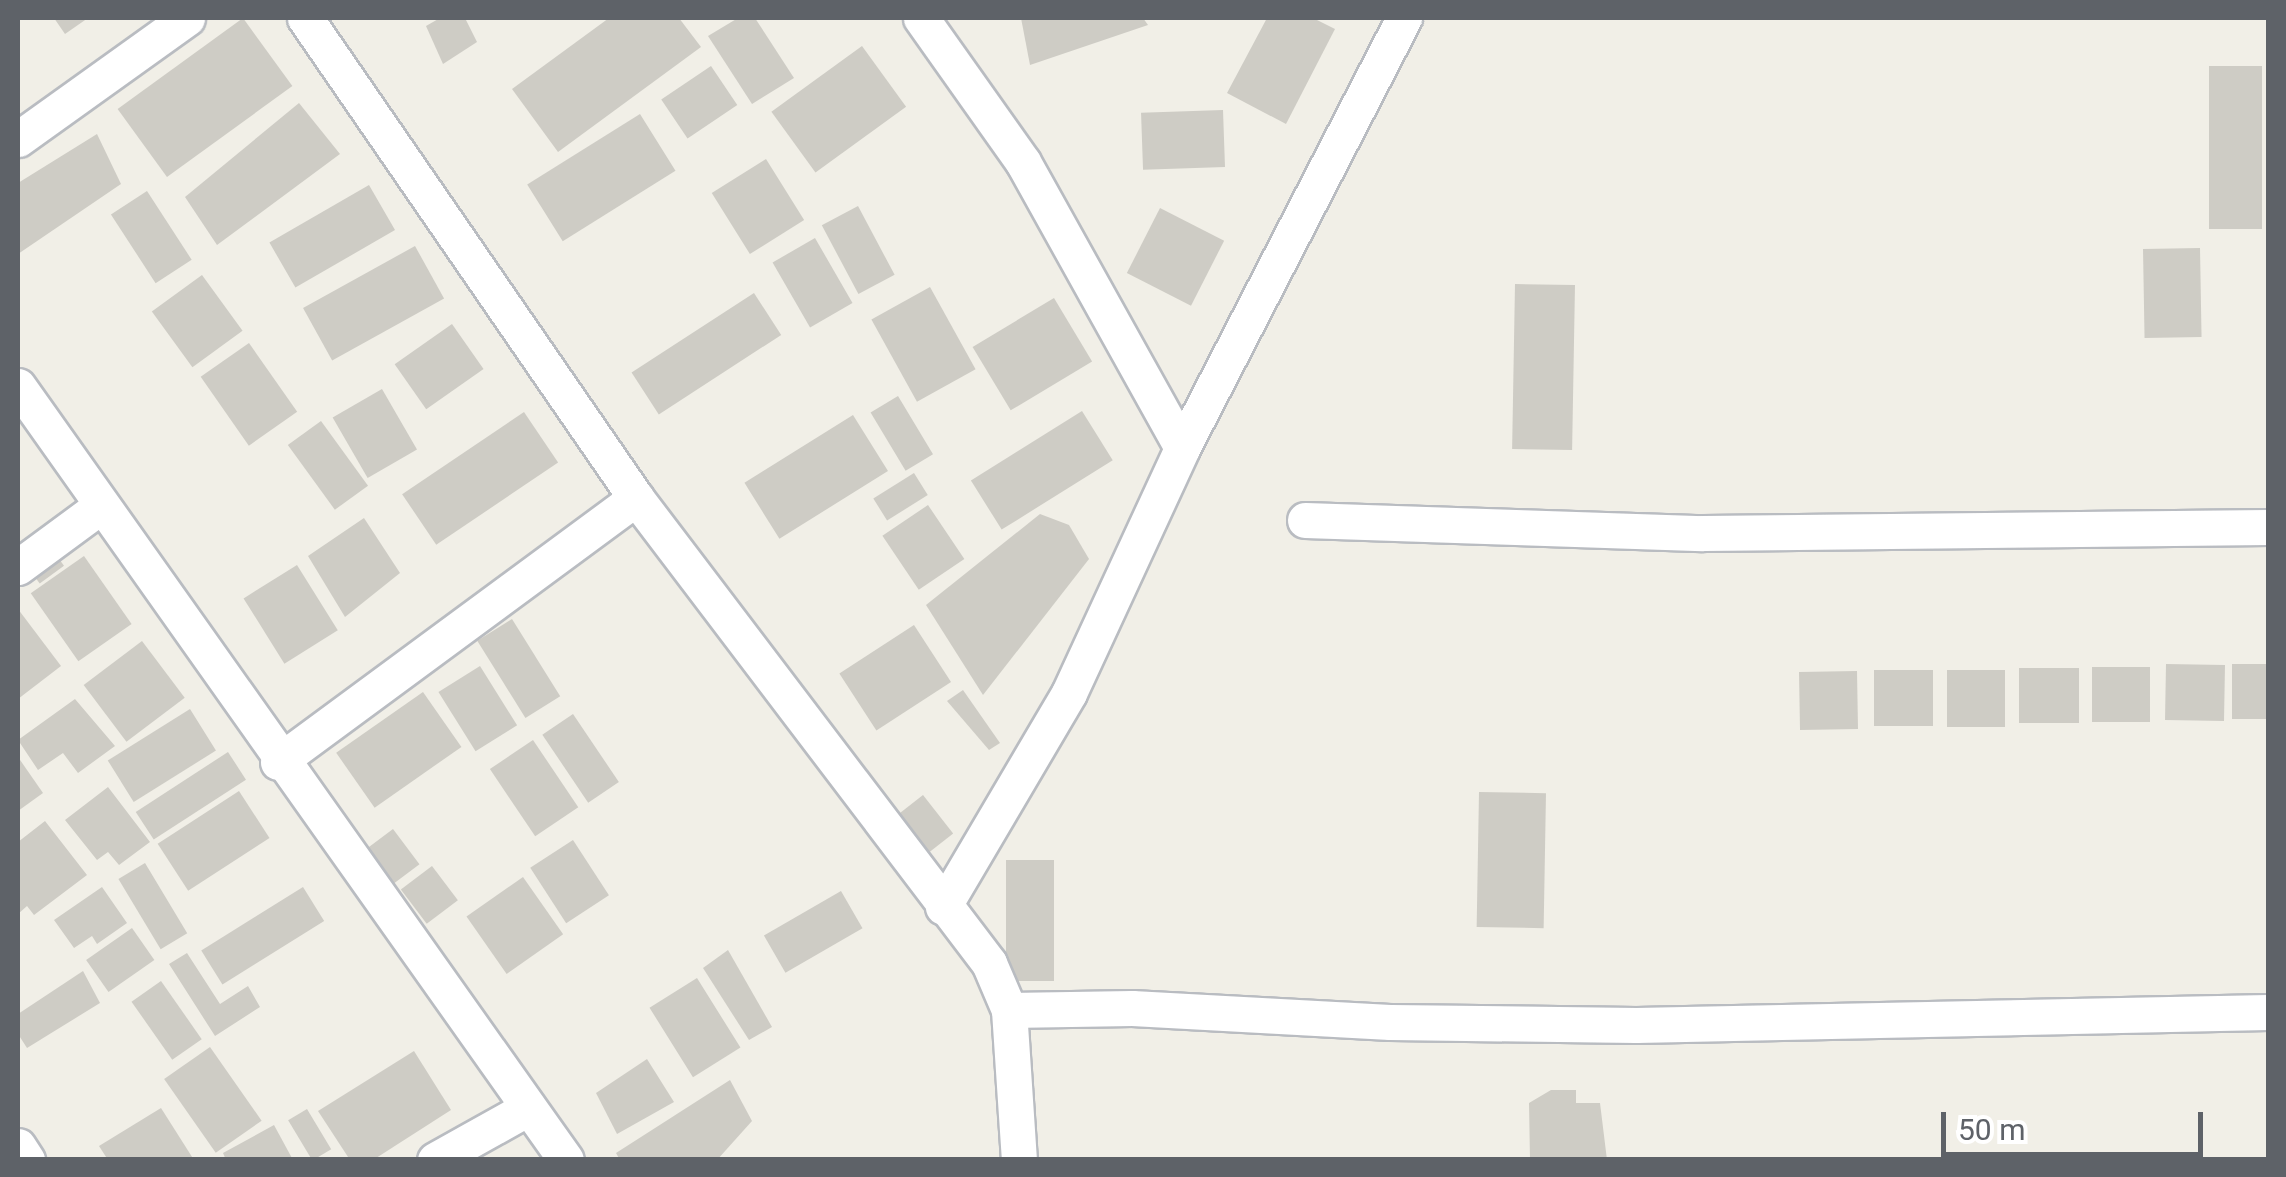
<!DOCTYPE html>
<style>
body{margin:0}
#map{position:relative;width:2286px;height:1177px;overflow:hidden;background:#f1efe7;font-family:Roboto,sans-serif}
div>[style]{position:absolute}
.building>*{inset:0;background:#ceccc5;transform-origin:0 0}
.roads{filter:drop-shadow(2px 0 #b9bcc1) drop-shadow(-2px 0 #b9bcc1) drop-shadow(0 2px #b9bcc1) drop-shadow(0 -2px #b9bcc1)}
.minor>*{height:35px;margin:-17.5px;padding:0 17.5px;transform-origin:17.5px;border-radius:17.5px;background:#fff}
span{translate:-50% -50%;white-space:nowrap;text-align:center;line-height:1.15;-webkit-text-stroke:10px #fff;paint-order:stroke}
.frame{position:absolute;inset:0;border:20px solid #5e6268;pointer-events:none}
.scale{position:absolute;left:1941px;top:1112px;width:262px;height:45px;box-sizing:border-box;border:5px solid #5e6268;border-top:0;padding-left:12px;font-size:30px;line-height:35px;white-space:nowrap;color:#5e6268;-webkit-text-stroke:8px #fff;paint-order:stroke}
</style>
<div id="map">
<div class="building">
<div style="clip-path:polygon(54px 18px,88px 18px,65px 34px)"></div>
<div style="left:243px;top:18px;width:84px;height:155px;rotate:54deg"></div>
<div style="clip-path:polygon(440px 18px,465px 18px,477px 42px,443px 64px,426px 26px)"></div>
<div style="clip-path:polygon(609px 18px,679px 18px,701px 47px,558px 152px,512px 89px)"></div>
<div style="clip-path:polygon(738px 18px,755px 18px,794px 78px,752px 104px,708px 36px)"></div>
<div style="clip-path:polygon(1021px 18px,1143px 18px,1148px 25px,1030px 65px)"></div>
<div style="clip-path:polygon(1267px 18px,1313px 18px,1335px 29px,1286px 124px,1227px 93px)"></div>
<div style="left:862px;top:46px;width:75px;height:112px;rotate:54deg"></div>
<div style="left:711px;top:66px;width:47px;height:60px;rotate:56deg"></div>
<div style="left:2209px;top:66px;width:53px;height:163px"></div>
<div style="clip-path:polygon(299px 103px,340px 154px,217px 245px,185px 197px)"></div>
<div style="left:1223px;top:110px;width:57px;height:82px;rotate:88deg"></div>
<div style="left:640px;top:114px;width:67px;height:133px;rotate:58deg"></div>
<div style="clip-path:polygon(97px 134px,121px 184px,18px 254px,18px 183px)"></div>
<div style="left:766px;top:159px;width:72px;height:64px;rotate:58deg"></div>
<div style="left:369px;top:185px;width:52px;height:115px;rotate:60deg"></div>
<div style="left:147px;top:191px;width:82px;height:43px;rotate:57deg"></div>
<div style="left:858px;top:206px;width:78px;height:41px;rotate:62deg"></div>
<div style="left:1160px;top:208px;width:72px;height:73px;rotate:27deg"></div>
<div style="left:815px;top:238px;width:75px;height:49px;rotate:60deg"></div>
<div style="left:415px;top:246px;width:60px;height:128px;rotate:61deg"></div>
<div style="left:2200px;top:248px;width:89px;height:57px;rotate:89deg"></div>
<div style="left:202px;top:275px;width:69px;height:62px;rotate:54deg"></div>
<div style="left:1515px;top:284px;width:60px;height:165px;rotate:1deg"></div>
<div style="left:930px;top:287px;width:94px;height:67px;rotate:61deg"></div>
<div style="left:754px;top:293px;width:50px;height:146px;rotate:57deg"></div>
<div style="left:1054px;top:298px;width:74px;height:95px;rotate:59deg"></div>
<div style="left:452px;top:324px;width:55px;height:70px;rotate:55deg"></div>
<div style="left:249px;top:343px;width:84px;height:59px;rotate:55deg"></div>
<div style="left:382px;top:389px;width:70px;height:57px;rotate:60deg"></div>
<div style="left:898px;top:396px;width:68px;height:32px;rotate:59deg"></div>
<div style="left:1082px;top:411px;width:58px;height:131px;rotate:58deg"></div>
<div style="left:524px;top:412px;width:61px;height:147px;rotate:56deg"></div>
<div style="left:853px;top:415px;width:66px;height:128px;rotate:58deg"></div>
<div style="left:321px;top:421px;width:80px;height:41px;rotate:54deg"></div>
<div style="left:914px;top:473px;width:26px;height:48px;rotate:58deg"></div>
<div style="left:928px;top:505px;width:65px;height:55px;rotate:56deg"></div>
<div style="clip-path:polygon(1040px 514px,1069px 525px,1089px 559px,983px 695px,926px 605px)"></div>
<div style="clip-path:polygon(364px 518px,400px 573px,345px 617px,308px 556px)"></div>
<div style="left:54px;top:552px;width:17px;height:30px;rotate:54deg"></div>
<div style="left:84px;top:556px;width:83px;height:65px;rotate:55deg"></div>
<div style="left:297px;top:565px;width:77px;height:63px;rotate:58deg"></div>
<div style="clip-path:polygon(18px 609px,61px 666px,18px 699px)"></div>
<div style="left:512px;top:619px;width:91px;height:41px;rotate:58deg"></div>
<div style="left:914px;top:625px;width:68px;height:89px;rotate:57deg"></div>
<div style="left:142px;top:641px;width:71px;height:73px;rotate:53deg"></div>
<div style="left:2166px;top:664px;width:59px;height:56px;rotate:1deg"></div>
<div style="left:2232px;top:664px;width:36px;height:55px"></div>
<div style="left:480px;top:666px;width:70px;height:49px;rotate:58deg"></div>
<div style="left:2092px;top:667px;width:58px;height:55px"></div>
<div style="left:2019px;top:668px;width:60px;height:55px"></div>
<div style="left:1874px;top:670px;width:59px;height:56px"></div>
<div style="left:1947px;top:670px;width:58px;height:57px"></div>
<div style="left:1857px;top:671px;width:58px;height:58px;rotate:89deg"></div>
<div style="clip-path:polygon(963px 690px,1000px 743px,989px 750px,947px 701px)"></div>
<div style="left:423px;top:692px;width:67px;height:106px;rotate:55deg"></div>
<div style="clip-path:polygon(75px 699px,115px 746px,78px 773px,63px 753px,38px 770px,18px 740px)"></div>
<div style="left:190px;top:709px;width:49px;height:97px;rotate:58deg"></div>
<div style="left:573px;top:714px;width:82px;height:37px;rotate:56deg"></div>
<div style="left:533px;top:740px;width:81px;height:52px;rotate:56deg"></div>
<div style="left:228px;top:752px;width:33px;height:110px;rotate:57deg"></div>
<div style="clip-path:polygon(18px 757px,43px 793px,18px 811px)"></div>
<div style="clip-path:polygon(108px 787px,150px 842px,119px 865px,108px 852px,97px 860px,65px 820px)"></div>
<div style="left:239px;top:791px;width:56px;height:97px;rotate:57deg"></div>
<div style="left:1479px;top:792px;width:67px;height:135px;rotate:1deg"></div>
<div style="left:923px;top:795px;width:49px;height:30px;rotate:52deg"></div>
<div style="clip-path:polygon(45px 821px,87px 875px,34px 915px,27px 906px,18px 914px,18px 842px)"></div>
<div style="left:393px;top:829px;width:44px;height:38px;rotate:53deg"></div>
<div style="left:573px;top:840px;width:66px;height:51px;rotate:57deg"></div>
<div style="left:1006px;top:860px;width:48px;height:121px"></div>
<div style="left:145px;top:863px;width:82px;height:31px;rotate:59deg"></div>
<div style="left:432px;top:866px;width:43px;height:39px;rotate:53deg"></div>
<div style="left:523px;top:877px;width:70px;height:69px;rotate:55deg"></div>
<div style="clip-path:polygon(102px 887px,127px 923px,97px 944px,92px 936px,74px 948px,54px 920px)"></div>
<div style="left:303px;top:887px;width:40px;height:120px;rotate:58deg"></div>
<div style="left:841px;top:891px;width:43px;height:89px;rotate:60deg"></div>
<div style="left:132px;top:928px;width:39px;height:56px;rotate:55deg"></div>
<div style="clip-path:polygon(728px 950px,772px 1027px,749px 1040px,703px 968px)"></div>
<div style="clip-path:polygon(187px 953px,220px 1004px,248px 986px,260px 1007px,215px 1036px,169px 964px)"></div>
<div style="clip-path:polygon(83px 971px,100px 1003px,27px 1048px,18px 1034px,18px 1014px)"></div>
<div style="left:697px;top:978px;width:82px;height:56px;rotate:58deg"></div>
<div style="left:161px;top:981px;width:71px;height:36px;rotate:55deg"></div>
<div style="left:210px;top:1047px;width:90px;height:56px;rotate:55deg"></div>
<div style="clip-path:polygon(414px 1051px,451px 1110px,373px 1160px,350px 1160px,318px 1111px)"></div>
<div style="clip-path:polygon(647px 1059px,674px 1102px,617px 1134px,596px 1093px)"></div>
<div style="clip-path:polygon(730px 1080px,752px 1121px,717px 1160px,620px 1160px,616px 1153px)"></div>
<div style="clip-path:polygon(1551px 1090px,1576px 1090px,1576px 1103px,1600px 1103px,1607px 1160px,1530px 1160px,1529px 1103px)"></div>
<div style="clip-path:polygon(161px 1108px,194px 1160px,108px 1160px,99px 1146px)"></div>
<div style="left:307px;top:1109px;width:47px;height:22px;rotate:59deg"></div>
<div style="clip-path:polygon(274px 1125px,293px 1160px,226px 1160px,223px 1153px)"></div>
</div>
<div class="roads">
<div class="minor">
<div style="left:305px;top:18px;width:583px;rotate:55.41deg"></div>
<div style="left:636px;top:498px;width:584px;rotate:52.8deg"></div>
<div style="left:989px;top:963px;width:51px;rotate:66.9deg"></div>
<div style="left:1009px;top:1010px;width:150px;rotate:86.2deg"></div>
<div style="left:921px;top:18px;width:176px;rotate:54.7deg"></div>
<div style="left:1023px;top:162px;width:327px;rotate:60.9deg"></div>
<div style="left:18px;top:139px;width:208px;rotate:-35.6deg"></div>
<div style="left:18px;top:386px;width:948px;rotate:54.7deg"></div>
<div style="left:1305px;top:520px;width:398px;rotate:1.9deg"></div>
<div style="left:1703px;top:533px;width:565px;rotate:-0.61deg"></div>
<div style="left:18px;top:567px;width:99px;rotate:-36.4deg"></div>
<div style="left:278px;top:762px;width:445px;rotate:-36.4deg"></div>
<div style="left:943px;top:907px;width:248px;rotate:-59.5deg"></div>
<div style="left:1069px;top:693px;width:270px;rotate:-65.2deg"></div>
<div style="left:1182px;top:448px;width:484px;rotate:-62.7deg"></div>
<div style="left:1009px;top:1010px;width:123px;rotate:-0.9deg"></div>
<div style="left:1132px;top:1008px;width:258px;rotate:3.1deg"></div>
<div style="left:1390px;top:1022px;width:246px;rotate:0.7deg"></div>
<div style="left:1636px;top:1025px;width:632px;rotate:-1.18deg"></div>
<div style="left:18px;top:1146px;width:17px;rotate:57deg"></div>
<div style="left:435px;top:1160px;width:107px;rotate:-29.2deg"></div>
</div>
</div>
<div class="frame"></div>
<div class="scale">50 m</div>
</div>
